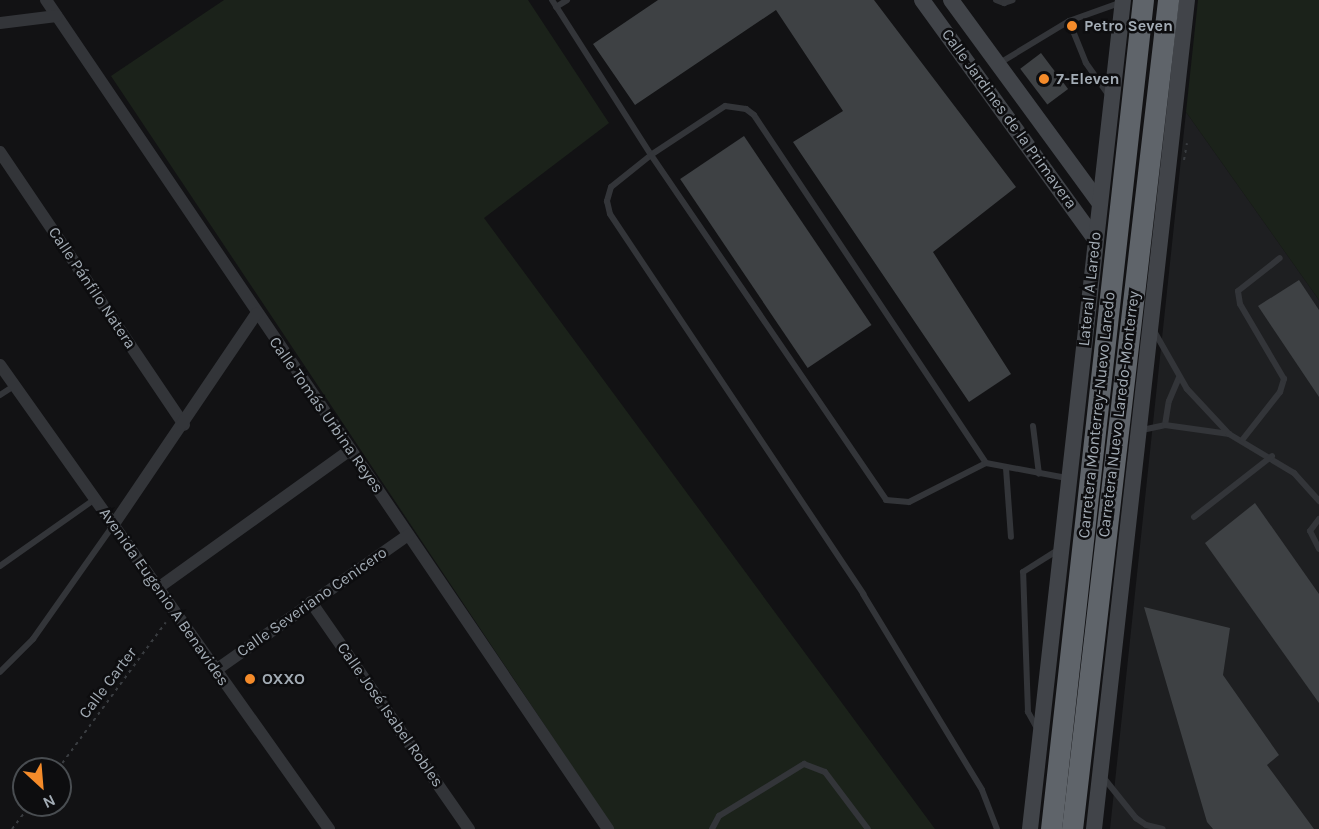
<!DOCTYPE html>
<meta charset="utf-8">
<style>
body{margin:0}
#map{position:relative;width:1319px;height:829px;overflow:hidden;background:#121214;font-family:Karla,sans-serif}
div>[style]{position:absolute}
.built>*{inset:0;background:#1e1f21}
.green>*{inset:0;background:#1b221a}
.building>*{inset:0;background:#3e4144;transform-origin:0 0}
.path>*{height:2px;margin-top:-1px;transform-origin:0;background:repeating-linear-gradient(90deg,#393c40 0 3px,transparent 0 7.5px)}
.lane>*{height:6px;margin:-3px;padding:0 3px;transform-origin:3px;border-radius:3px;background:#333539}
.street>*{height:12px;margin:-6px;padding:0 6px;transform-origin:6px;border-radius:6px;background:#333539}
.secondary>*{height:16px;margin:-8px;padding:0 8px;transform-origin:8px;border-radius:8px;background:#414449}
.highway>*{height:21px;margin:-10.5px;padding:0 10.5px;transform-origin:10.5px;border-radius:10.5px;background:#5f646a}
.dots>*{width:16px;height:16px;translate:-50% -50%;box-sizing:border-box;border:3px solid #0d0d0f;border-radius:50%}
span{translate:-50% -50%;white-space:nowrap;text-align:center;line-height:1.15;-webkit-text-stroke:5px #0d0d0f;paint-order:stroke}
.poi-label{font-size:16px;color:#a3acb5;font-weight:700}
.left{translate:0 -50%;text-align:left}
.street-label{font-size:16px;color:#a3acb5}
.north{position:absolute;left:12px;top:757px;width:60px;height:60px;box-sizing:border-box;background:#0d0d0f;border:2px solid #494d51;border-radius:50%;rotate:154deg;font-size:16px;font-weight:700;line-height:24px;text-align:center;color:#a3acb5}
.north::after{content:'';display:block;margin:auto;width:21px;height:27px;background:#f48b2a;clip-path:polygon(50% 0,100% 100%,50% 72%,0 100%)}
</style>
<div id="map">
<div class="built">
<div style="clip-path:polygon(1186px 112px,1319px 300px,1319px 829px,1110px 829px)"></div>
</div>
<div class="green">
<div style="clip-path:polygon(224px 0,528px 0,609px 123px,484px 218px,935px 829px,614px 829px,111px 76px)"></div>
<div style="clip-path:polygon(1198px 0,1319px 0,1319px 300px,1186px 112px)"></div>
</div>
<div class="building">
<div style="clip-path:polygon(658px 0,874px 0,1016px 187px,933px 252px,1011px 374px,969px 402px,793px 142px,843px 111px,776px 10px,635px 105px,593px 44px)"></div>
<div style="left:1041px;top:53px;width:45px;height:26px;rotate:53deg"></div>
<div style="left:744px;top:136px;width:228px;height:77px;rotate:56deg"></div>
<div style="clip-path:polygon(1299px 280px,1319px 310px,1319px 397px,1258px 306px)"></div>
<div style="clip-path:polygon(1255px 503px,1319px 594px,1319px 703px,1205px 543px)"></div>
<div style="clip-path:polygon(1144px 607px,1230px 628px,1223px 675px,1279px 755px,1267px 765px,1314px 829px,1213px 829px,1207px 822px)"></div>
</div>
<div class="path">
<div style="left:1184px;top:160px;width:17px;rotate:-80deg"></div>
<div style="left:58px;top:769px;width:182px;rotate:-53.7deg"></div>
<div style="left:12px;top:829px;width:30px;rotate:-53deg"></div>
</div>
<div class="lane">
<div style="left:552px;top:0;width:184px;rotate:57.4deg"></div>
<div style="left:651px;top:155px;width:51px;rotate:141.3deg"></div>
<div style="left:611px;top:187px;width:15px;rotate:106deg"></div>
<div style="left:607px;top:201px;width:13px;rotate:77deg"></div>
<div style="left:610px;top:214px;width:457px;rotate:56.3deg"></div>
<div style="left:863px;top:594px;width:229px;rotate:58.7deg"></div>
<div style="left:982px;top:790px;width:42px;rotate:69deg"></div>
<div style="left:996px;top:0;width:9px;rotate:21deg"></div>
<div style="left:1004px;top:3px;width:9px;rotate:-18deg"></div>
<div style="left:556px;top:7px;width:13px;rotate:-32deg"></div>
<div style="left:998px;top:64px;width:83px;rotate:-31.2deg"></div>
<div style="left:1110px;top:97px;width:42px;rotate:-125.2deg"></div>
<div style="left:1086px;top:63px;width:45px;rotate:-112deg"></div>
<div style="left:1069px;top:21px;width:56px;rotate:-19.7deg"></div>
<div style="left:0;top:395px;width:17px;rotate:-33deg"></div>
<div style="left:1165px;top:425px;width:24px;rotate:-81deg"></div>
<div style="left:1169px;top:401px;width:25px;rotate:-67deg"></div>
<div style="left:1033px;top:426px;width:48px;rotate:82.9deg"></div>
<div style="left:1142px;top:430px;width:24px;rotate:-12deg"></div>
<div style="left:1165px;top:425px;width:65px;rotate:8deg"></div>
<div style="left:1229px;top:434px;width:62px;rotate:-133deg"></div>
<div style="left:1187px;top:389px;width:67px;rotate:-119.6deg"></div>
<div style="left:1229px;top:434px;width:76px;rotate:31deg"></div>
<div style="left:1294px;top:473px;width:38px;rotate:48deg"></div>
<div style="left:1243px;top:439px;width:60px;rotate:-51.8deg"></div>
<div style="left:1280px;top:392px;width:14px;rotate:-73deg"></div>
<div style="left:1284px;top:379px;width:87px;rotate:-120.4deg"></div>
<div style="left:1240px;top:304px;width:13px;rotate:-99deg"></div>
<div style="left:1238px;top:291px;width:53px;rotate:-38.2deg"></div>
<div style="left:986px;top:463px;width:418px;rotate:-123.7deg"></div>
<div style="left:754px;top:115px;width:10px;rotate:-143deg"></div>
<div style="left:746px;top:109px;width:21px;rotate:-172deg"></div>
<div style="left:725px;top:106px;width:89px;rotate:146.5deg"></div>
<div style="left:651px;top:155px;width:417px;rotate:55.7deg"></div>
<div style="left:886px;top:500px;width:23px;rotate:5deg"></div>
<div style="left:909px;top:502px;width:86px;rotate:-26.9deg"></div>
<div style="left:986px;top:463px;width:82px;rotate:10.5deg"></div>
<div style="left:1006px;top:468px;width:69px;rotate:85.9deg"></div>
<div style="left:1194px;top:517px;width:99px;rotate:-38deg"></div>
<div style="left:1319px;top:519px;width:15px;rotate:127deg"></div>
<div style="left:1310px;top:531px;width:20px;rotate:63deg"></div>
<div style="left:0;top:566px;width:116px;rotate:-35.2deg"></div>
<div style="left:0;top:672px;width:47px;rotate:-45deg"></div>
<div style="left:33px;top:639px;width:141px;rotate:-54.8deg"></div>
<div style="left:1038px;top:730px;width:21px;rotate:-119deg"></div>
<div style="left:1028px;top:712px;width:140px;rotate:-92deg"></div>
<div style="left:1023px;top:572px;width:41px;rotate:-32.2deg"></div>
<div style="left:1103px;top:777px;width:53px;rotate:51.2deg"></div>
<div style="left:1136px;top:818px;width:12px;rotate:35deg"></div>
<div style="left:1146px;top:825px;width:17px;rotate:13deg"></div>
<div style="left:712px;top:829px;width:15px;rotate:-62deg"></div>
<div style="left:719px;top:816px;width:100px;rotate:-31.5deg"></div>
<div style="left:804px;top:764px;width:22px;rotate:21deg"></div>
<div style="left:825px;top:772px;width:71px;rotate:53deg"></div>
</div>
<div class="street">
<div style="left:46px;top:0;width:1002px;rotate:55.87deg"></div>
<div style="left:0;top:23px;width:57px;rotate:-7deg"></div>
<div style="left:0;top:152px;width:329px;rotate:56deg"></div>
<div style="left:0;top:365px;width:569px;rotate:54.66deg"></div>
<div style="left:114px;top:524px;width:254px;rotate:-55.9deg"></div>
<div style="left:158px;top:588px;width:235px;rotate:-35.7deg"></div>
<div style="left:311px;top:602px;width:277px;rotate:55.2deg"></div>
<div style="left:216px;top:670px;width:235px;rotate:-35.1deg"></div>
</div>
<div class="secondary">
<div style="left:922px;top:0;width:295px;rotate:54.1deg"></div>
<div style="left:951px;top:0;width:250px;rotate:53.8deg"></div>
<div style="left:1030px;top:829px;width:834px;rotate:-83.6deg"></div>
<div style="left:1094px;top:829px;width:834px;rotate:-83.6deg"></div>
</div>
<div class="highway">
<div style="left:1051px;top:829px;width:834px;rotate:-83.67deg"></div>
<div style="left:1072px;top:829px;width:835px;rotate:-83.39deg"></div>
</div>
<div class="dots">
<div style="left:1072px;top:26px;background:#f48b2a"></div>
<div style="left:1044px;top:79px;background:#f48b2a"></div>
<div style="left:250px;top:679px;background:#f48b2a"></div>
</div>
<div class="poi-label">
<span class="left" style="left:1084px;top:26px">Petro Seven</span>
<span class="left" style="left:1056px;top:79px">7-Eleven</span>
<span class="left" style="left:262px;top:679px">OXXO</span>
</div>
<div class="street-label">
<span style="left:1009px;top:119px;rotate:54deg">Calle Jardines de la Primavera</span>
<span style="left:92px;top:288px;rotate:56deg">Calle Pánfilo Natera</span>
<span style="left:1090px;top:289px;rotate:-84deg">Lateral A Laredo</span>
<span style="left:1119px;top:414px;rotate:-83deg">Carretera Nuevo Laredo-Monterrey</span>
<span style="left:326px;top:415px;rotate:55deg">Calle Tomás Urbina Reyes</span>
<span style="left:1097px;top:415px;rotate:-84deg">Carretera Monterrey-Nuevo Laredo</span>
<span style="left:164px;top:597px;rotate:55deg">Avenida Eugenio A Benavides</span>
<span style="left:312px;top:602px;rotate:-35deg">Calle Severiano Cenicero</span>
<span style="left:108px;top:683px;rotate:-53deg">Calle Carter</span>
<span style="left:390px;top:715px;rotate:55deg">Calle José Isabel Robles</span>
</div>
<div class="north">N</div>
</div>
